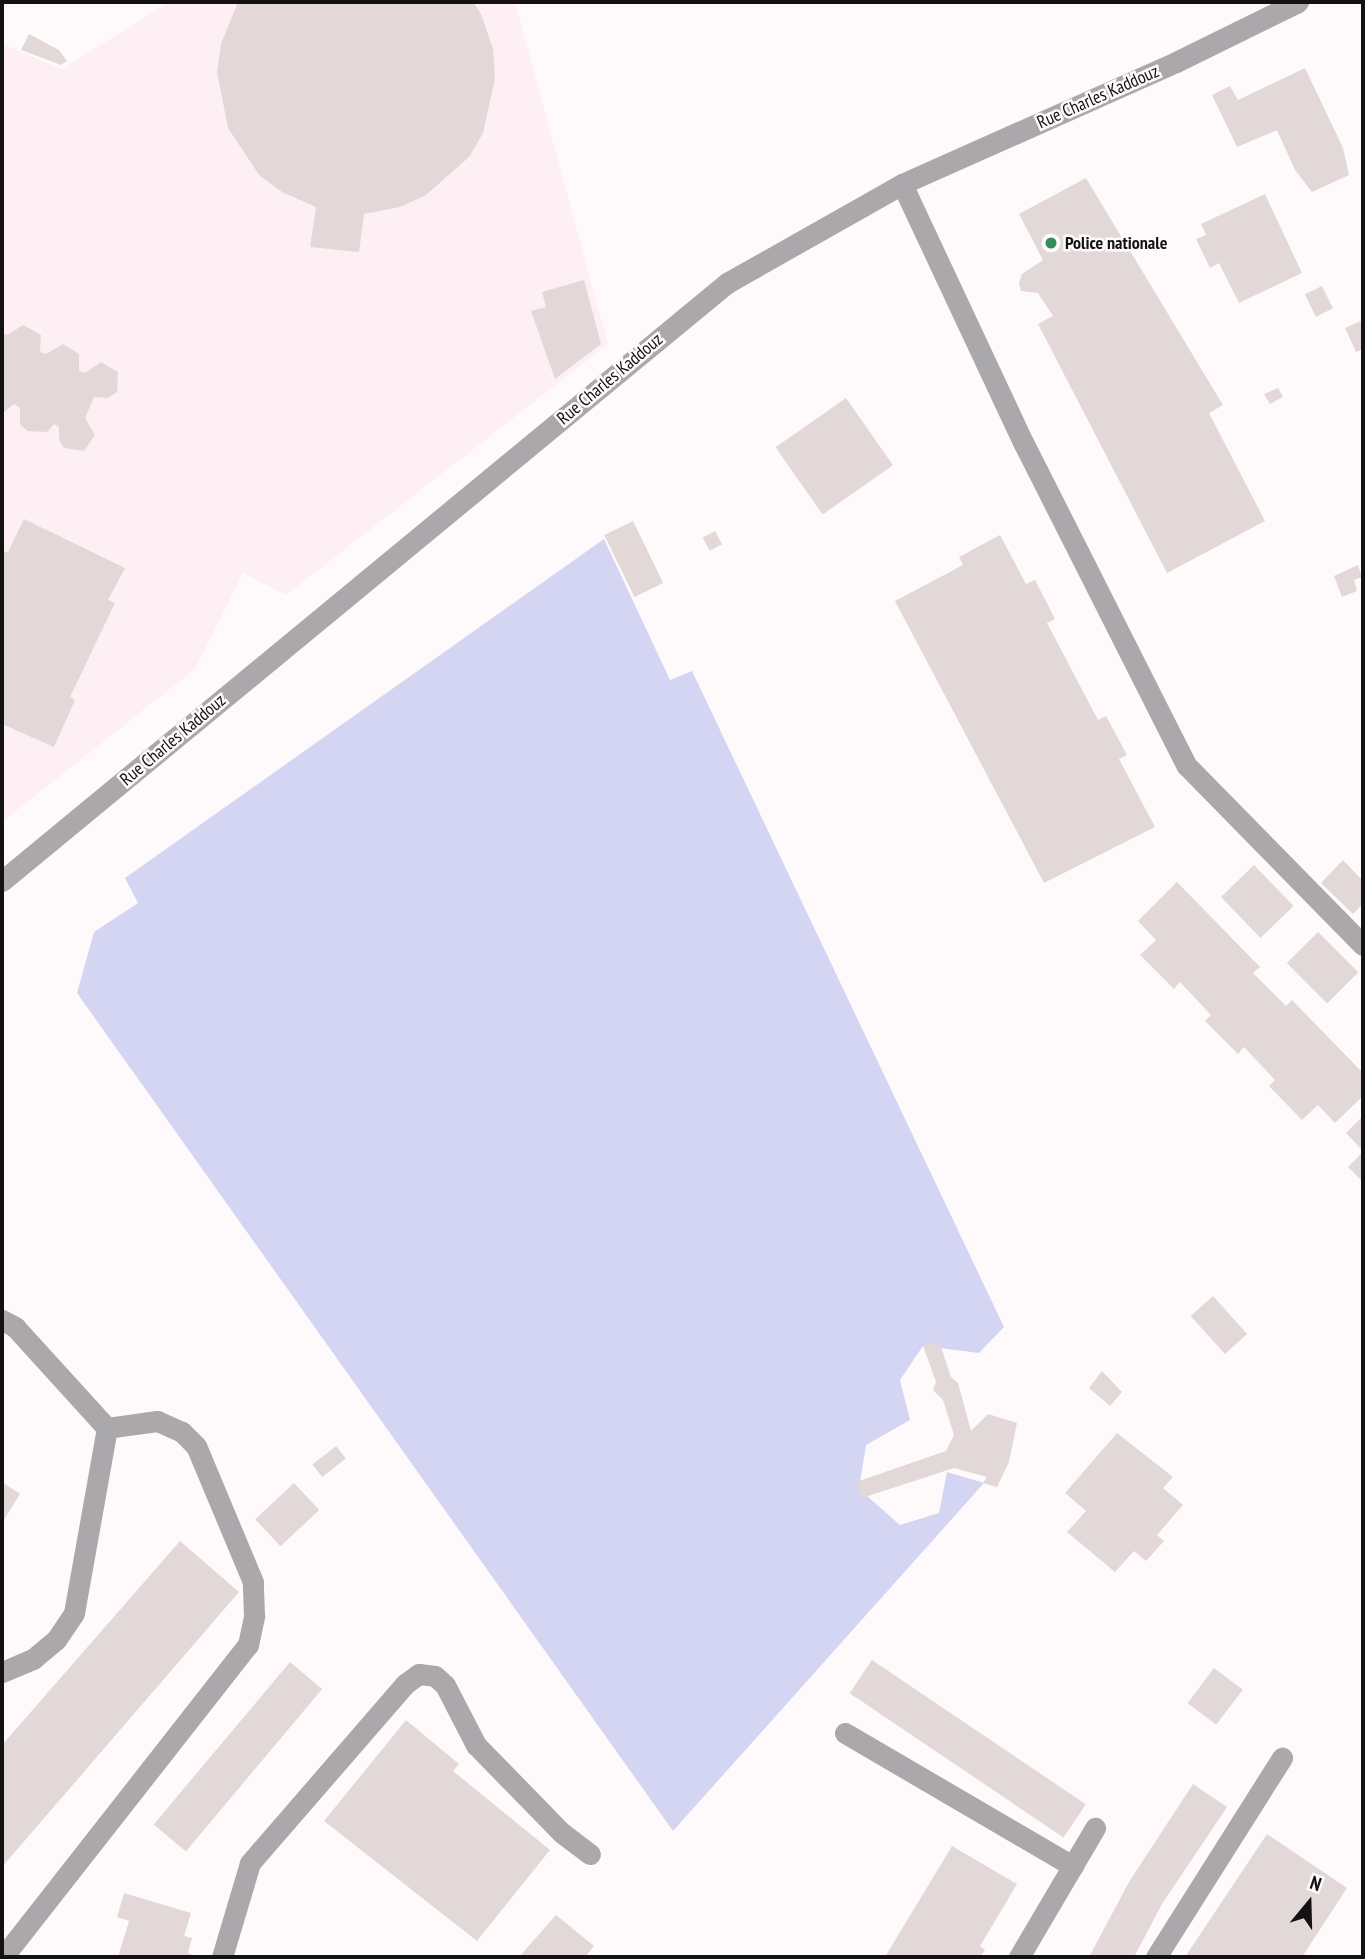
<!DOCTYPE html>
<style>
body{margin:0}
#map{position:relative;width:1365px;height:1959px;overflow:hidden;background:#fefafc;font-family:"PT Sans Narrow",sans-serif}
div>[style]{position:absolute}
.built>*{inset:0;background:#feeff5}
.water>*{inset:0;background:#d4d4f3}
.building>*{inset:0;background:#e2d8d7;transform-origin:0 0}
.service>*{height:21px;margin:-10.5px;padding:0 10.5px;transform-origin:10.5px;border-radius:10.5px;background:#aaa8ab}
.tertiary>*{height:21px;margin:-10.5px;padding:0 10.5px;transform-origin:10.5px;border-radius:10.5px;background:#aaa8ab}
.dots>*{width:19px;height:19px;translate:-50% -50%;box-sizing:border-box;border:4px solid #fefafc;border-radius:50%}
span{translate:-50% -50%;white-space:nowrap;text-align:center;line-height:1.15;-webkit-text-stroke:5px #fefafc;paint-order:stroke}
.street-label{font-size:18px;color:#141112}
.poi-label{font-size:18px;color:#141112;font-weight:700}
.left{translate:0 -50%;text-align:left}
.frame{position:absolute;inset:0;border:4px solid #141112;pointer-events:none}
.north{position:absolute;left:1274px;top:1868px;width:70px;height:70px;-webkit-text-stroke:5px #fefafc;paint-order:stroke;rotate:19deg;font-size:19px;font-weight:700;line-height:28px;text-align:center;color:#141112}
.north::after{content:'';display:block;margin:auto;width:24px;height:32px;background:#141112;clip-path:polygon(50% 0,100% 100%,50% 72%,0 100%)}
</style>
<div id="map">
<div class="built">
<div style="clip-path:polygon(169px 2px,515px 2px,608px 344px,286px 595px,243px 573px,195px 669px,2px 822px,2px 44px,62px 69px)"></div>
</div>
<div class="water">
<div style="clip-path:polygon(604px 539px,670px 680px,692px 671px,1004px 1327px,979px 1353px,923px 1346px,900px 1380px,910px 1420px,866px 1445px,859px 1489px,900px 1525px,939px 1513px,947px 1472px,984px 1483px,673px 1831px,77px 993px,94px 932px,138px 903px,125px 878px)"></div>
</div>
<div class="building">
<div style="clip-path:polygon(238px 2px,473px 2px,481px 14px,493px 49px,495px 78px,483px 133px,469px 157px,426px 195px,400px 207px,364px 214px,359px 252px,310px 247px,316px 207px,282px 192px,259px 175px,228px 128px,217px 72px,221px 44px)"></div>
<div style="clip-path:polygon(29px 34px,59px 50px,67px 61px,61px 65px,21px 50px)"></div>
<div style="clip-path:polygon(1305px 68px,1343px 148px,1349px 175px,1312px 192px,1295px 170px,1277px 130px,1237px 147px,1212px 95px,1230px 86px,1238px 100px)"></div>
<div style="clip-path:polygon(1086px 178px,1223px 405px,1209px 413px,1265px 521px,1167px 573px,1038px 324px,1053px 316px,1038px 293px,1021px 291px,1019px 283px,1022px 274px,1043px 260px,1019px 214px)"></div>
<div style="clip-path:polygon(1265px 194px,1302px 273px,1239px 303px,1219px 263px,1210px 268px,1196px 239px,1206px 235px,1201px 224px)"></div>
<div style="clip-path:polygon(584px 280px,601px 344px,555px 379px,531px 311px,546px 307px,542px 292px)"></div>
<div style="left:1322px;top:286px;width:25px;height:19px;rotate:64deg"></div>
<div style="clip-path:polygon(1363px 320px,1363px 356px,1361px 350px,1356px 352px,1345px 328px)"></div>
<div style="clip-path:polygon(23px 325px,41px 335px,40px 352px,46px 354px,63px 344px,79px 354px,79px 371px,85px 373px,101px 362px,118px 372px,117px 392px,108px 398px,94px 397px,85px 418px,95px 435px,84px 451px,64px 448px,59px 440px,59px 427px,54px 424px,47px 432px,27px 431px,20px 424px,20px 408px,14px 404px,2px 414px,2px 333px,7px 335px)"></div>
<div style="clip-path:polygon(1278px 388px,1283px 397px,1270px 404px,1264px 394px)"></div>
<div style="left:846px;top:398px;width:82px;height:86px;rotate:55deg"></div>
<div style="clip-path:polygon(24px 519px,125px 568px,108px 600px,115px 603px,70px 697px,75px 700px,54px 747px,2px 724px,2px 551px,8px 552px)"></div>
<div style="left:633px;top:521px;width:69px;height:32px;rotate:64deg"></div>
<div style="left:715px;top:531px;width:15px;height:14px;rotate:62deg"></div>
<div style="clip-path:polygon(1000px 535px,1026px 584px,1035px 580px,1055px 619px,1047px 623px,1098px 720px,1106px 716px,1127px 755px,1119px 759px,1155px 827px,1044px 883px,895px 601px,963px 565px,959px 557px)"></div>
<div style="clip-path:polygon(1358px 565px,1362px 577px,1354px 580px,1357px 591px,1342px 597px,1334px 576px)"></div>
<div style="clip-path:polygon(1343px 860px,1363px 881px,1363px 904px,1353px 914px,1321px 883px)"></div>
<div style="left:1254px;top:865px;width:57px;height:46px;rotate:46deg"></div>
<div style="clip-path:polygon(1177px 882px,1260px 967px,1253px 973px,1286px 1006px,1292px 1000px,1363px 1073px,1363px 1096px,1335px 1123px,1318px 1105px,1302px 1120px,1269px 1086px,1275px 1080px,1244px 1047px,1238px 1054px,1205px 1021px,1211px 1015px,1180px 982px,1174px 989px,1140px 955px,1156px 940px,1138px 921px)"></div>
<div style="left:1318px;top:932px;width:57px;height:44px;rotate:45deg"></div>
<div style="clip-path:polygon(1363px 1116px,1363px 1151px,1346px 1133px)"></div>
<div style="clip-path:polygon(1363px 1152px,1363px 1182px,1348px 1167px)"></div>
<div style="left:1213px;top:1296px;width:51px;height:30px;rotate:48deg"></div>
<div style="clip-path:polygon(939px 1341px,951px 1377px,958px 1383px,971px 1431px,988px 1414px,1017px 1423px,1009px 1462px,997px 1487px,983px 1483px,987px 1477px,954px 1468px,862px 1498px,856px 1482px,946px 1451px,954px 1435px,943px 1400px,933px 1390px,936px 1382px,923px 1346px)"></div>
<div style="clip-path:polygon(1102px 1371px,1122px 1392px,1110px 1406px,1089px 1388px)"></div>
<div style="clip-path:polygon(1117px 1433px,1173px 1477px,1163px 1488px,1183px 1505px,1157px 1535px,1164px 1541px,1146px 1561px,1134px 1551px,1115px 1572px,1067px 1532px,1086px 1511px,1065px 1493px)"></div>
<div style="left:336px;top:1446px;width:16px;height:30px;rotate:52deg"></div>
<div style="clip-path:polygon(2px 1482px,20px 1494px,2px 1523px)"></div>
<div style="left:294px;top:1483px;width:37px;height:53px;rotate:47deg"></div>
<div style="clip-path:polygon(180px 1541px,239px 1592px,2px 1867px,2px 1745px)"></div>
<div style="left:872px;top:1660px;width:258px;height:40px;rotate:34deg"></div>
<div style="left:290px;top:1662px;width:42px;height:212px;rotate:40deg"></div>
<div style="left:1214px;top:1668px;width:36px;height:44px;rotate:37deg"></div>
<div style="clip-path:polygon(406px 1720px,459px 1764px,453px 1771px,550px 1850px,477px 1941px,324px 1821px)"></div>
<div style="clip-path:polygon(1193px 1784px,1227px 1807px,1162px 1904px,1134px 1957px,1089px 1957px,1129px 1882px)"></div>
<div style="clip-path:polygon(1267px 1834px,1347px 1888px,1302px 1957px,1185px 1957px)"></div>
<div style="clip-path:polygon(952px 1846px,1017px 1884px,980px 1946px,985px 1950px,980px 1957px,885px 1957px)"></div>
<div style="clip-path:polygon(124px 1893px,191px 1913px,184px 1936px,192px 1938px,188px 1953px,199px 1957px,118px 1957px,129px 1921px,117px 1917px)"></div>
<div style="clip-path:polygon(556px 1915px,594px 1946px,585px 1957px,519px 1957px)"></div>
</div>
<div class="service">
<div style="left:902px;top:184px;width:285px;rotate:64.9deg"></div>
<div style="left:1023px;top:442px;width:363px;rotate:63.2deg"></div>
<div style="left:1187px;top:766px;width:251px;rotate:45.5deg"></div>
<div style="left:2px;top:1320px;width:15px;rotate:28deg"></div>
<div style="left:15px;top:1327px;width:137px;rotate:47.7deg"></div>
<div style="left:2px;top:1672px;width:34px;rotate:-23deg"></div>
<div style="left:33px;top:1659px;width:30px;rotate:-40deg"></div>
<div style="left:56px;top:1640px;width:32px;rotate:-56deg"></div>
<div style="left:74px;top:1613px;width:188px;rotate:-79.9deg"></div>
<div style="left:845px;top:1733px;width:264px;rotate:30.3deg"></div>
<div style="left:3px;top:1957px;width:397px;rotate:-51.9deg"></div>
<div style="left:248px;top:1645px;width:30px;rotate:-78deg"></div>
<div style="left:254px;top:1616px;width:34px;rotate:-92deg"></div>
<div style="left:253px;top:1582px;width:147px;rotate:-112.7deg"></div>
<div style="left:196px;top:1446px;width:20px;rotate:-135deg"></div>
<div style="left:182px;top:1432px;width:27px;rotate:-156deg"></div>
<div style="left:157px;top:1421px;width:50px;rotate:172deg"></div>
<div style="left:222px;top:1957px;width:98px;rotate:-73.4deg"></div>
<div style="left:250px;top:1863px;width:237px;rotate:-49.1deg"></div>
<div style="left:405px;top:1684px;width:17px;rotate:-36deg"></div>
<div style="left:419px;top:1674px;width:16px;rotate:7deg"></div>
<div style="left:435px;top:1676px;width:13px;rotate:42deg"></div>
<div style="left:445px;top:1685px;width:68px;rotate:62.7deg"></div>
<div style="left:476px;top:1745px;width:123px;rotate:45.7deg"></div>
<div style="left:562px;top:1833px;width:35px;rotate:37deg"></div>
<div style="left:1019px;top:1957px;width:150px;rotate:-59.5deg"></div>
<div style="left:1156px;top:1957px;width:236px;rotate:-57.7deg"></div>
</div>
<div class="tertiary">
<div style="left:2px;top:881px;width:940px;rotate:-39.52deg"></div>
<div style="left:727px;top:283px;width:201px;rotate:-29.5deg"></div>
<div style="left:902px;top:184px;width:300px;rotate:-24deg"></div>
<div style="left:1176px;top:62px;width:136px;rotate:-26.2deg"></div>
</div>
<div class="dots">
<div style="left:1051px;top:243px;background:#378a5c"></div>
</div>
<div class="street-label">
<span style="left:1098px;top:97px;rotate:-24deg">Rue Charles Kaddouz</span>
<span style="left:610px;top:379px;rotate:-40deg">Rue Charles Kaddouz</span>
<span style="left:173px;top:740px;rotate:-40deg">Rue Charles Kaddouz</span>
</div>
<div class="poi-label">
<span class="left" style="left:1065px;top:243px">Police nationale</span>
</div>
<div class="frame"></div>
<div class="north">N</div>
</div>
